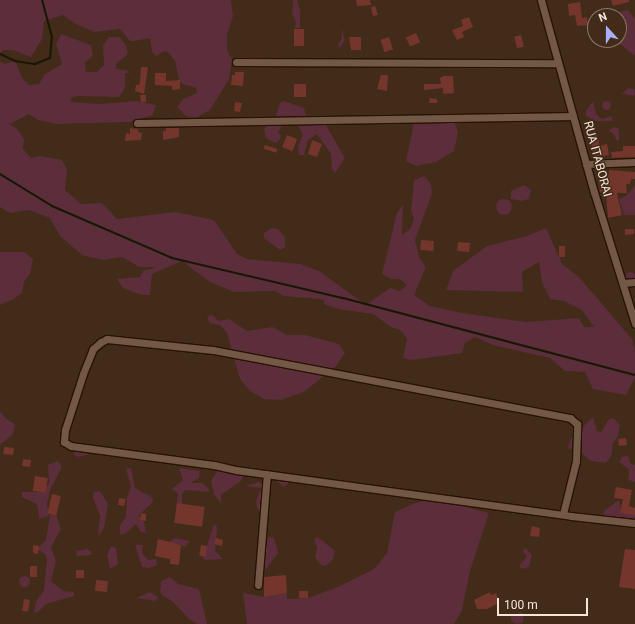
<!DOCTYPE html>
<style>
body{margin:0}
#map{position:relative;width:635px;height:624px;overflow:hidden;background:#422b18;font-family:Roboto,sans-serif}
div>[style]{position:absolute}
.green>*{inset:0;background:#5c2d3a}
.round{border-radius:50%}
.stream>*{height:2px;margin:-1px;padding:0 1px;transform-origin:1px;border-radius:1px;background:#161704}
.building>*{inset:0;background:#74362c;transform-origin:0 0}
.roads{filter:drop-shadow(1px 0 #281302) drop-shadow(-1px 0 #281302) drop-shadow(0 1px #281302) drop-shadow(0 -1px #281302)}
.minor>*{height:7px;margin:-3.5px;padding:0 3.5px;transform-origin:3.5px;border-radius:3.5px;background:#735845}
span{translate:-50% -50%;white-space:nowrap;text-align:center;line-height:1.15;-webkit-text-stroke:3px #422b18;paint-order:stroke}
.street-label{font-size:12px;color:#f6e6da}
.north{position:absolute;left:587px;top:8px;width:40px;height:40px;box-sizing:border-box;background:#422b18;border:1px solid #8a7666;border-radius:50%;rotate:339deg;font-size:11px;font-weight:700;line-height:16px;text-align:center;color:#f6e6da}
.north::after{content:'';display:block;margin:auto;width:14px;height:18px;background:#aaaffb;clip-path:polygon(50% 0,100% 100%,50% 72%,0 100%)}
.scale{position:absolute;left:497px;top:598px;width:91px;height:18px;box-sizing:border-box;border:2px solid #f6e6da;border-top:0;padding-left:5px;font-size:12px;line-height:14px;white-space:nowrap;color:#f6e6da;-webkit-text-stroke:3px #422b18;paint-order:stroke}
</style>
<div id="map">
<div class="green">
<div style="clip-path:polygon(0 0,231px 0,233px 16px,227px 35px,227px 50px,232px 59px,229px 79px,210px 110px,197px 117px,187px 117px,177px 107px,183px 99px,197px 93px,196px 88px,183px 84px,179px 80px,175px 61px,169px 53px,164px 51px,156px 56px,152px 52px,150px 38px,135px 41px,130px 41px,120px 29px,94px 32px,76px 24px,63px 15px,44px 21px,42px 39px,31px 57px,13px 50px,3px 50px,0 54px)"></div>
<div style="clip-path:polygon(293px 0,297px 0,300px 10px,300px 28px,295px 28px,296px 22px,292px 13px)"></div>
<div style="clip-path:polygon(628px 10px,635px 19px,635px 56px,615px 40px,619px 40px,620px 12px)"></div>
<div style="clip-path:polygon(341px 27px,345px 40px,340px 48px,338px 45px,342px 37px)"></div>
<div style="clip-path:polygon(61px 34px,91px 45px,93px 56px,85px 62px,86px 72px,97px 72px,104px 65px,103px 45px,109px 37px,119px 37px,126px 45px,128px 54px,116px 64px,116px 69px,126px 70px,130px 73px,125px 73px,125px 88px,119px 97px,78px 96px,72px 97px,70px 102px,100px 104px,136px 101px,156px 105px,153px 115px,129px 122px,57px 124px,38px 120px,29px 114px,10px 124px,18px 130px,24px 139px,23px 149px,31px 158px,41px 156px,62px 160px,67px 169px,65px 190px,81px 204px,102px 203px,117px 219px,175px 212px,214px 220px,237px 254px,247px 259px,300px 264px,319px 271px,366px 305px,390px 288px,400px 291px,407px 285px,400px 279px,391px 279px,382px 274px,397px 213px,403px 205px,402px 235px,410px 229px,414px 219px,411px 210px,414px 180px,424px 176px,431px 184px,432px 194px,415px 240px,420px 259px,426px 267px,414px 295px,430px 306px,462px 313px,526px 322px,579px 318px,584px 327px,594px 327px,582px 310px,564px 301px,550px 299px,542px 282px,539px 262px,522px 272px,523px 292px,446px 290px,453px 271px,487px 246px,527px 236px,546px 228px,562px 264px,578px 276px,632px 339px,635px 351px,635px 378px,626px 395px,593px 389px,585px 372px,565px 371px,550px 358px,493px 345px,475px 337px,465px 343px,462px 353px,412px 360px,403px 358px,407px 338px,400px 330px,391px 327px,373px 314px,338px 309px,324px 304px,324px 300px,319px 299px,284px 296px,275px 291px,234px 292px,210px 282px,182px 261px,152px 274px,150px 295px,141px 295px,123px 288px,117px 279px,140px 277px,143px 271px,157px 267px,139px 267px,122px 257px,103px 260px,82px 255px,60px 236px,50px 218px,29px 210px,10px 213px,0 207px,0 61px,5px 64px,15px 61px,22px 78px,29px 85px,39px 84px,45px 74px,62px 64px,56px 44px)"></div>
<div style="clip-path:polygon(628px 88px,634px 89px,635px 96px,622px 94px)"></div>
<div class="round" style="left:601.5px;top:100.5px;width:9px;height:9px"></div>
<div style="clip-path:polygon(284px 101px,304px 108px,308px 122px,313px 125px,321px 119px,327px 127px,345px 158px,335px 173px,332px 169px,331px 154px,317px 134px,308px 140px,304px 155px,299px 155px,298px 145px,303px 135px,296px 122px,283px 124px,278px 132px,281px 136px,279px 141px,275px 143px,266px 138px,264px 129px,275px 118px,280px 103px)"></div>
<div style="clip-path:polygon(593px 101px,596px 114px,602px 119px,612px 116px,612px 121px,596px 121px,586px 116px,586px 111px)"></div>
<div style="clip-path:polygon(454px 121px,458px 132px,454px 151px,436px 162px,416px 166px,406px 161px,414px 123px)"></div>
<div style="clip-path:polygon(614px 127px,618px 128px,619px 131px,619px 140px,617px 141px,613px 133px,608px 131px)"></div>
<div style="clip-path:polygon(524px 185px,531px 190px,529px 199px,521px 201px,511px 199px,511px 191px)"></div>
<div style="clip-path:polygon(635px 185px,635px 215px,624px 215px,619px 199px,627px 195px)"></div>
<div class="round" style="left:496px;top:199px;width:16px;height:16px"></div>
<div style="clip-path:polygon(272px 228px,278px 229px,285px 237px,285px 247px,280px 250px,264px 238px,264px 233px)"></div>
<div style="clip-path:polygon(0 252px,24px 252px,33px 259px,30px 274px,24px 282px,22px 293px,14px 299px,0 305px)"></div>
<div class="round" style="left:625.5px;top:271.5px;width:9px;height:9px"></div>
<div style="clip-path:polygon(211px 314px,219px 321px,229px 319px,247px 331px,273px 327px,287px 335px,305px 335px,339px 344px,345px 353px,336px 366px,304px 392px,280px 400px,264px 399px,250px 391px,240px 379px,227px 333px,220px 325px,210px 323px,207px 318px)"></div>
<div style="clip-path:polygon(0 411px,6px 419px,15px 424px,13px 434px,0 445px)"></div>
<div style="clip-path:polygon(593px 417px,597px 431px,601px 432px,609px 419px,613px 418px,620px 425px,618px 436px,612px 444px,612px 454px,606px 463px,591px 461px,583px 454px,568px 448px,571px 438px)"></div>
<div style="clip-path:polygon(74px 452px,90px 452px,94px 453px,79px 457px,74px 455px)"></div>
<div style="clip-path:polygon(628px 456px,630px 463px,635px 465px,635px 482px,628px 480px,629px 469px,619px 462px,622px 457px)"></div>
<div style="clip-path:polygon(57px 461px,61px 464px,61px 469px,50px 490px,47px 504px,49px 516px,39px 519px,37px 504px,22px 497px,22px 492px,43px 492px,49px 483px,48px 465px)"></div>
<div style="clip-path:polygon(131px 468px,135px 488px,153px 498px,152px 503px,139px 515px,144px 522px,146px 533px,141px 532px,136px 524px,125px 534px,120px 535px,120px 525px,126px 517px,127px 497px,131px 487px,126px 469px)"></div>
<div style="clip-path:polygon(179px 468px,200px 471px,199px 478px,190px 483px,202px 483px,209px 489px,209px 492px,185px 490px,182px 494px,182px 505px,176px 509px,178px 494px,172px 489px,183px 480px)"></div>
<div style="clip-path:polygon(218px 469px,243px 476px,241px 481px,221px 495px,221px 504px,214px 494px,211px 481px)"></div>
<div style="clip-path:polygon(273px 478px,287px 479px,291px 481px,284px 487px)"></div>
<div style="clip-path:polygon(259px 482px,263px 485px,261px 512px,257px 508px,256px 501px,261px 488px,246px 486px)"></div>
<div style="clip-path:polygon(100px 491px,108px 504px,104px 528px,98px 537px,100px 516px,93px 498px,94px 492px)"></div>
<div style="clip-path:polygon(432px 498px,489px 513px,470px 571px,462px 610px,454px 624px,247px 624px,243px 593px,264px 597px,287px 593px,287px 599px,308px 598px,338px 587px,374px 569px,387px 553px,395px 512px,413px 504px)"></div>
<div style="clip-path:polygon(619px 500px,622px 514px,635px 507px,635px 521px,602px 517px,605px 510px)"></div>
<div style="clip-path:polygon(56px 514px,61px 529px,51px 547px,56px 561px,51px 581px,63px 591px,74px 592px,74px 596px,46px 604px,39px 611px,34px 613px,36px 602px,44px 590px,47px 559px,45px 554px,37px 549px,46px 540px,50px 515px)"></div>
<div style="clip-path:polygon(214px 524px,217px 527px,215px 551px,223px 559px,205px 560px,203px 558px)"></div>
<div style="clip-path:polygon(269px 537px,274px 538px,278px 553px,264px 572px,264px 545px)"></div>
<div style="clip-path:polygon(318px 537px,335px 551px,333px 559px,326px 566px,321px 565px,315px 558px,317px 548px,314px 539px)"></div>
<div style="clip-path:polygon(175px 538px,190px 541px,185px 547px,177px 543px,167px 559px,165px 552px,168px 542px)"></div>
<div style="clip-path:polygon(135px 545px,143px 545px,142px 553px,148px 560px,156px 559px,157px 565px,149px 568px,142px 567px)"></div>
<div style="clip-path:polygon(111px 546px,116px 548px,118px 564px,110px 569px,107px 555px)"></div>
<div style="clip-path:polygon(524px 547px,532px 555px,529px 567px,522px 569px,519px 566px,527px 556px,523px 552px)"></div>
<div style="clip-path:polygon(87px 549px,92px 552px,91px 555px,77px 556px,76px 551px)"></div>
<div class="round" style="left:18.5px;top:575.5px;width:11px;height:11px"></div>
<div style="clip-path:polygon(170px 577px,178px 584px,199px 589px,207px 624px,197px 624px,189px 619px,172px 601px,163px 596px,160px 592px,161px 581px)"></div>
<div style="clip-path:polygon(150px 592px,158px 597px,156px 601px,136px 598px)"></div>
<div style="clip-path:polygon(520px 611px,524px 614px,523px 622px,517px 624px,511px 621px,511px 616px,518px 615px)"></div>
</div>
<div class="stream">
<div style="left:0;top:54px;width:17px;rotate:25deg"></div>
<div style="left:15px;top:61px;width:20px;rotate:9deg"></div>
<div style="left:35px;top:64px;width:16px;rotate:-22deg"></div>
<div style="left:50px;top:58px;width:21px;rotate:-85deg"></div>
<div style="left:52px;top:37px;width:38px;rotate:-105deg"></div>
<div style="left:0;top:174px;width:61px;rotate:31.6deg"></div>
<div style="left:52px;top:206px;width:131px;rotate:23.4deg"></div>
<div style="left:172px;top:258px;width:176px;rotate:13.2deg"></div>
<div style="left:343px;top:298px;width:302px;rotate:14.8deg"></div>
</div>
<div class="building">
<div style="clip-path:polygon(356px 0,370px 0,371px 5px,357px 6px)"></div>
<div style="clip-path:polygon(611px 0,629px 0,629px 2px,613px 6px)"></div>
<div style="clip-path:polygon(580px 2px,582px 18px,587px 17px,588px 25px,577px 26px,575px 15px,569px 16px,568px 4px)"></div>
<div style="clip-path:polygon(375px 6px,378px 15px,373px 16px,371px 7px)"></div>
<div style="clip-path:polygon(469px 17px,473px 27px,462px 32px,464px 37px,457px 40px,452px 30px,463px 26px,461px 20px)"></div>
<div style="left:294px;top:29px;width:10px;height:17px"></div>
<div style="left:416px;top:33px;width:10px;height:11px;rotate:66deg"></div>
<div style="left:521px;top:35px;width:12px;height:7px;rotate:76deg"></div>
<div style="clip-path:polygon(349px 37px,361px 37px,361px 50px,351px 50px)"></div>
<div style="left:389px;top:37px;width:13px;height:9px;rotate:72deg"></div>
<div style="clip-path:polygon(141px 67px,148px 67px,144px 94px,135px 91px,136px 85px,139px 85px,140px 81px)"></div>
<div style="clip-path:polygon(235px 72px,244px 72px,243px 86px,231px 85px,232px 75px,235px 75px)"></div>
<div style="clip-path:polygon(155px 73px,166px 73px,166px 81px,180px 80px,180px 89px,172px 90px,172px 86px,155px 85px)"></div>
<div style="clip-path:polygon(381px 75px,388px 75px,387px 91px,377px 89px)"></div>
<div style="clip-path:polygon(444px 76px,453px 76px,454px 93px,443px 94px,443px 88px,424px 90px,424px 84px,441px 84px,440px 78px)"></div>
<div style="left:294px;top:84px;width:12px;height:13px"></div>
<div style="clip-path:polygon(140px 95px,146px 95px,146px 102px,141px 102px)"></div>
<div style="clip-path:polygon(430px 98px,437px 99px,437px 103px,429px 103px)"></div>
<div style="clip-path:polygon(235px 102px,242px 103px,240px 112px,234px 111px)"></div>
<div style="clip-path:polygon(179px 127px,179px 137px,163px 140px,163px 131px,166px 131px,166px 128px)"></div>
<div style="clip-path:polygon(130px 128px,138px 129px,138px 132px,142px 133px,141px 140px,125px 141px,126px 133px,130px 134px)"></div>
<div style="clip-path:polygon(596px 131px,600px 146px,607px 144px,609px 155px,595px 158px,588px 133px)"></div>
<div style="left:287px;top:135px;width:11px;height:13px;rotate:22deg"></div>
<div style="clip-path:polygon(312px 140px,322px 144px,317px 157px,308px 154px)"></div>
<div style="left:265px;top:145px;width:13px;height:4px;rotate:18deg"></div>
<div style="clip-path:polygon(623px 146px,635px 146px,635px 157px,612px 158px,611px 152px,623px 151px)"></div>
<div style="clip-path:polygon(609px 170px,635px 172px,635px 179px,631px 179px,630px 184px,626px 184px,627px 193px,617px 193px,622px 215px,608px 218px,606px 192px,600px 192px,598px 176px,609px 175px)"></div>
<div style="clip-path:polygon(625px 229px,634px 229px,634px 234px,625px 235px)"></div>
<div style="left:421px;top:240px;width:13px;height:10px;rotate:4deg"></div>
<div style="left:458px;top:242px;width:12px;height:9px;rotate:5deg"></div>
<div style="left:559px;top:246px;width:6px;height:11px"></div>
<div style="left:626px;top:438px;width:7px;height:8px;rotate:82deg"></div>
<div style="left:4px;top:447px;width:10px;height:7px;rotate:6deg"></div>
<div style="left:23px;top:459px;width:8px;height:7px;rotate:7deg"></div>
<div style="left:35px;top:476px;width:13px;height:15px;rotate:9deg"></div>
<div style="clip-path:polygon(616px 487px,632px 490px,629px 506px,635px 508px,635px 515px,620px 513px,623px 499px,614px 498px)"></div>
<div style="left:52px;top:494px;width:9px;height:20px;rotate:13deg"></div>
<div style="clip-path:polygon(119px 498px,126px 499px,124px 506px,118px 505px)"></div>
<div style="left:177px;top:503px;width:28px;height:20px;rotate:8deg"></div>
<div style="clip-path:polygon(141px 513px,146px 514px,146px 521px,140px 520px)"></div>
<div style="clip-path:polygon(532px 526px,540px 528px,539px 537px,530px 536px)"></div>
<div style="clip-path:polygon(216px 538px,223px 540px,222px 546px,214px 544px)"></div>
<div style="clip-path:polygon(158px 539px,181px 545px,179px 565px,170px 564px,170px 559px,155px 556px)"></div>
<div style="clip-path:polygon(33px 545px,39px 546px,38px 554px,33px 553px)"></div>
<div style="left:201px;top:545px;width:6px;height:11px;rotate:9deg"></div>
<div style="clip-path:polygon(625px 549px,635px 550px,635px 589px,619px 587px)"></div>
<div style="left:30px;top:566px;width:7px;height:11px"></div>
<div style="left:76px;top:570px;width:8px;height:8px"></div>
<div style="clip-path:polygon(286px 575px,287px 593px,264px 597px,264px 577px)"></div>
<div style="left:96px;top:580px;width:12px;height:11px;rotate:5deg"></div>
<div style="left:299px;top:591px;width:9px;height:7px"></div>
<div style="clip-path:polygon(490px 592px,491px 595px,496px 593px,499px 603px,487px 609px,477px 609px,474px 600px)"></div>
<div style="left:24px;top:599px;width:6px;height:12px;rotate:9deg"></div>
</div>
<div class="roads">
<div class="minor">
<div style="left:541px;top:0;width:199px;rotate:74.6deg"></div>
<div style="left:594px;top:192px;width:138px;rotate:72.7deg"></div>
<div style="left:236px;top:62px;width:321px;rotate:0.2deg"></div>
<div style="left:137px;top:123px;width:436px;rotate:-0.9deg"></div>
<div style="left:586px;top:164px;width:49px;rotate:-2.3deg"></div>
<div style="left:623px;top:283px;width:12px;rotate:-5deg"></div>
<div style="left:563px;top:514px;width:55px;rotate:-76.2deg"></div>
<div style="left:576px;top:461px;width:37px;rotate:-88deg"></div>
<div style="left:577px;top:424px;width:9px;rotate:-139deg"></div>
<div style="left:570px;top:418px;width:363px;rotate:-169.2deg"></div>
<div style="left:213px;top:350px;width:107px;rotate:-174.1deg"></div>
<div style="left:107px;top:339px;width:7px;rotate:153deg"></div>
<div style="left:101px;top:342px;width:11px;rotate:139deg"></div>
<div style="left:93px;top:349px;width:27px;rotate:112deg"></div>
<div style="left:83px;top:374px;width:59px;rotate:107.8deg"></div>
<div style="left:65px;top:430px;width:12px;rotate:95deg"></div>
<div style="left:64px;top:442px;width:8px;rotate:30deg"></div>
<div style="left:71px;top:446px;width:144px;rotate:7.6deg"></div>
<div style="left:214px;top:465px;width:23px;rotate:13deg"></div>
<div style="left:236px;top:470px;width:338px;rotate:7.8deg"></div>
<div style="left:571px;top:516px;width:64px;rotate:6.2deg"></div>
<div style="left:258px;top:585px;width:111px;rotate:-85.4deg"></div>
</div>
</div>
<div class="street-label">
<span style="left:597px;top:159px;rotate:75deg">RUA ITABORAI</span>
</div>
<div class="north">N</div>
<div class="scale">100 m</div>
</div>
